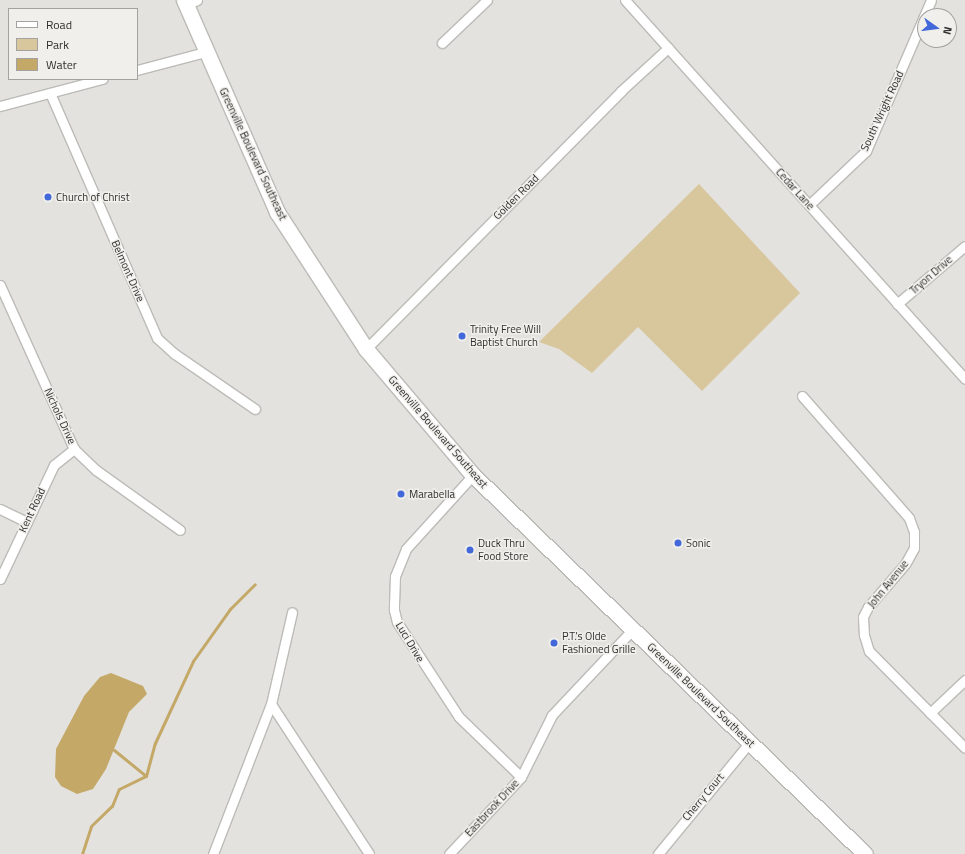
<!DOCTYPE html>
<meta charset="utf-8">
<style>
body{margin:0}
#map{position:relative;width:965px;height:854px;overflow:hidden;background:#e3e2de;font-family:"Titillium Web",sans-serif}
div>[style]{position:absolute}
.green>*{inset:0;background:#d8c69d}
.water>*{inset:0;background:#c4a867}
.stream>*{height:3px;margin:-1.5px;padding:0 1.5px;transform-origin:1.5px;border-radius:1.5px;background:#c4a867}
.roads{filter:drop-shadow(1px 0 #bcbbb7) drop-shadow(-1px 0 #bcbbb7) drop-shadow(0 1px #bcbbb7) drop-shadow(0 -1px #bcbbb7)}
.minor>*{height:9px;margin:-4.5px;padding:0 4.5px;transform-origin:4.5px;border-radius:4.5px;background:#fff}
.trunk>*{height:15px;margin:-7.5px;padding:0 7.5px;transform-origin:7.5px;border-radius:7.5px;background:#fff}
.dots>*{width:11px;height:11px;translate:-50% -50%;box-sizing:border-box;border:2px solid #f0efeb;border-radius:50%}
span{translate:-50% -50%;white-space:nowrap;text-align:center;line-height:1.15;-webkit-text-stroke:3px #f0efeb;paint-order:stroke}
.street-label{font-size:11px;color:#2f2f2d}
.poi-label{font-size:11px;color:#2f2f2d}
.left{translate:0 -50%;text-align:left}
.legend{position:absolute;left:8px;top:8px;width:130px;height:72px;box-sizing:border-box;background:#f0efeb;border:1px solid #a3a29f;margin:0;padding:5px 7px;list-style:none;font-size:12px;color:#2f2f2d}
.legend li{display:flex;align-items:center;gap:8px;height:20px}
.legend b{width:20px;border:1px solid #a3a29f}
.north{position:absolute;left:917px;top:8px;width:40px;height:40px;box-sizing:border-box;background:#f0efeb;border:1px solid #a3a29f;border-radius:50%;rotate:104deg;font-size:11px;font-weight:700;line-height:16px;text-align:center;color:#2f2f2d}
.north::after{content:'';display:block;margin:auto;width:14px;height:18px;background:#4368da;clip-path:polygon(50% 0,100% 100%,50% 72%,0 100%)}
</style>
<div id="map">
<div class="green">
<div style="clip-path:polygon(699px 184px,800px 293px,702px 391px,638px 327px,592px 373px,559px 349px,539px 342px)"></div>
</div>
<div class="water">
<div style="clip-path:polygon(111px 673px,143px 686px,147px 694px,129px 712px,106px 769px,93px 789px,77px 794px,61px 786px,55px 777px,56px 749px,84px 696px,100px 677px)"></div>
</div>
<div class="stream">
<div style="left:114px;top:750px;width:41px;rotate:39.1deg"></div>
<div style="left:146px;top:776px;width:34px;rotate:-75deg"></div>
<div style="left:155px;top:743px;width:90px;rotate:-65.1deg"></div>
<div style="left:193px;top:661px;width:64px;rotate:-54.6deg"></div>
<div style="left:230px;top:609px;width:35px;rotate:-45deg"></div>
<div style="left:82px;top:854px;width:29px;rotate:-72deg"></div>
<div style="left:91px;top:826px;width:29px;rotate:-44deg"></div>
<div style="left:112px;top:806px;width:18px;rotate:-68deg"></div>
<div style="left:119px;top:789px;width:30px;rotate:-26deg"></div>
</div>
<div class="roads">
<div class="minor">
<div style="left:625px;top:0;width:509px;rotate:48.1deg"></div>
<div style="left:186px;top:5px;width:12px;rotate:-24deg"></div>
<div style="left:442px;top:43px;width:62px;rotate:-43.7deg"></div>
<div style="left:137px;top:70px;width:70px;rotate:-14.8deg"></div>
<div style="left:50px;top:93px;width:267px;rotate:66.4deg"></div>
<div style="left:157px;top:338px;width:24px;rotate:42deg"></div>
<div style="left:175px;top:354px;width:97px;rotate:34.5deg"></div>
<div style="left:0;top:106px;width:106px;rotate:-14.8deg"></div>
<div style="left:809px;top:205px;width:79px;rotate:-43.5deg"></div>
<div style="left:866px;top:151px;width:164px;rotate:-66.7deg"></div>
<div style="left:0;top:285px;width:180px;rotate:65.7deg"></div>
<div style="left:74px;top:449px;width:30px;rotate:44deg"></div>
<div style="left:96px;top:470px;width:103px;rotate:35.5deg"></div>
<div style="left:897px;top:304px;width:89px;rotate:-40.5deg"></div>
<div style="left:366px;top:349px;width:363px;rotate:-45.3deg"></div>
<div style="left:621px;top:91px;width:64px;rotate:-42.5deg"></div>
<div style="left:802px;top:396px;width:162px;rotate:48.7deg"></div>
<div style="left:909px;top:518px;width:15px;rotate:70deg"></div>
<div style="left:914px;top:532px;width:16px;rotate:90deg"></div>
<div style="left:914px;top:548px;width:18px;rotate:119deg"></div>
<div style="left:905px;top:564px;width:57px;rotate:130.7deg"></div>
<div style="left:868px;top:607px;width:11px;rotate:117deg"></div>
<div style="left:863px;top:617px;width:18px;rotate:87deg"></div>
<div style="left:864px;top:635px;width:17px;rotate:73deg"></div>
<div style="left:869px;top:651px;width:136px;rotate:45.3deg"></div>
<div style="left:473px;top:475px;width:100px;rotate:132.2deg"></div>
<div style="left:406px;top:549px;width:29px;rotate:112deg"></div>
<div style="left:395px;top:576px;width:34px;rotate:92deg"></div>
<div style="left:394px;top:610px;width:12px;rotate:76deg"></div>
<div style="left:397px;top:622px;width:113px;rotate:56.9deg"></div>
<div style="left:459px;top:717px;width:86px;rotate:44.1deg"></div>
<div style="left:0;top:509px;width:30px;rotate:26deg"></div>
<div style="left:0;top:579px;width:126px;rotate:-64.7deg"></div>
<div style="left:54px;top:465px;width:26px;rotate:-39deg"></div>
<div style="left:271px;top:704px;width:179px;rotate:56.8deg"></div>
<div style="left:930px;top:713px;width:48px;rotate:-43.3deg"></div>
<div style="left:213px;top:854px;width:161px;rotate:-68.9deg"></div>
<div style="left:271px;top:704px;width:94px;rotate:-77.1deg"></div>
<div style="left:449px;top:854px;width:105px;rotate:-46.9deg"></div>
<div style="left:521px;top:777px;width:69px;rotate:-63.4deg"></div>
<div style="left:552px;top:715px;width:118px;rotate:-46.7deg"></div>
<div style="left:658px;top:854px;width:145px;rotate:-50.6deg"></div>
</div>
<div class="trunk">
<div style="left:184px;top:0;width:232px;rotate:66.3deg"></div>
<div style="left:277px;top:212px;width:163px;rotate:57deg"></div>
<div style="left:366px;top:349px;width:165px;rotate:49.7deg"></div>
<div style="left:473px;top:475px;width:545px;rotate:44.03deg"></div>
</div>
</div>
<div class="dots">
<div style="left:48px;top:197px;background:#4368da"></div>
<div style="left:462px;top:336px;background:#4368da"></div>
<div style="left:401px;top:494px;background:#4368da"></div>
<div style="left:678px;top:543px;background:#4368da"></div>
<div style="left:470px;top:550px;background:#4368da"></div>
<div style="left:554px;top:643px;background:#4368da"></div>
</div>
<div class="street-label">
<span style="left:882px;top:111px;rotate:-65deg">South Wright Road</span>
<span style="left:253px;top:154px;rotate:65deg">Greenville Boulevard Southeast</span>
<span style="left:795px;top:189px;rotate:48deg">Cedar Lane</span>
<span style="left:516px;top:197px;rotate:-45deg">Golden Road</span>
<span style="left:128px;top:271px;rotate:66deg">Belmont Drive</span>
<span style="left:931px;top:275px;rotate:-41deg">Tryon Drive</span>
<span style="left:60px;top:416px;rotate:65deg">Nichols Drive</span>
<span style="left:438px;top:432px;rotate:49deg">Greenville Boulevard Southeast</span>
<span style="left:32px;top:510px;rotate:-65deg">Kent Road</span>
<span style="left:888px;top:584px;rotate:-51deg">John Avenue</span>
<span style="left:410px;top:642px;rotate:59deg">Luci Drive</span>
<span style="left:701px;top:695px;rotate:44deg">Greenville Boulevard Southeast</span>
<span style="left:703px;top:797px;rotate:-50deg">Cherry Court</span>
<span style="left:492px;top:808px;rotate:-47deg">Eastbrook Drive</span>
</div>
<div class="poi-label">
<span class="left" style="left:56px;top:197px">Church of Christ</span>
<span class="left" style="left:470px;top:336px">Trinity Free Will<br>Baptist Church</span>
<span class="left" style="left:409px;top:494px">Marabella</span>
<span class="left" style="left:686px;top:543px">Sonic</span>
<span class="left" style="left:478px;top:550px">Duck Thru<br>Food Store</span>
<span class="left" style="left:562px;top:643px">P.T.’s Olde<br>Fashioned Grille</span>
</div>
<ul class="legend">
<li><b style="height:5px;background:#fff"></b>Road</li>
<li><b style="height:11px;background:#d8c69d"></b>Park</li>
<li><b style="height:11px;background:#c4a867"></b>Water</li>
</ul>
<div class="north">N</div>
</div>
